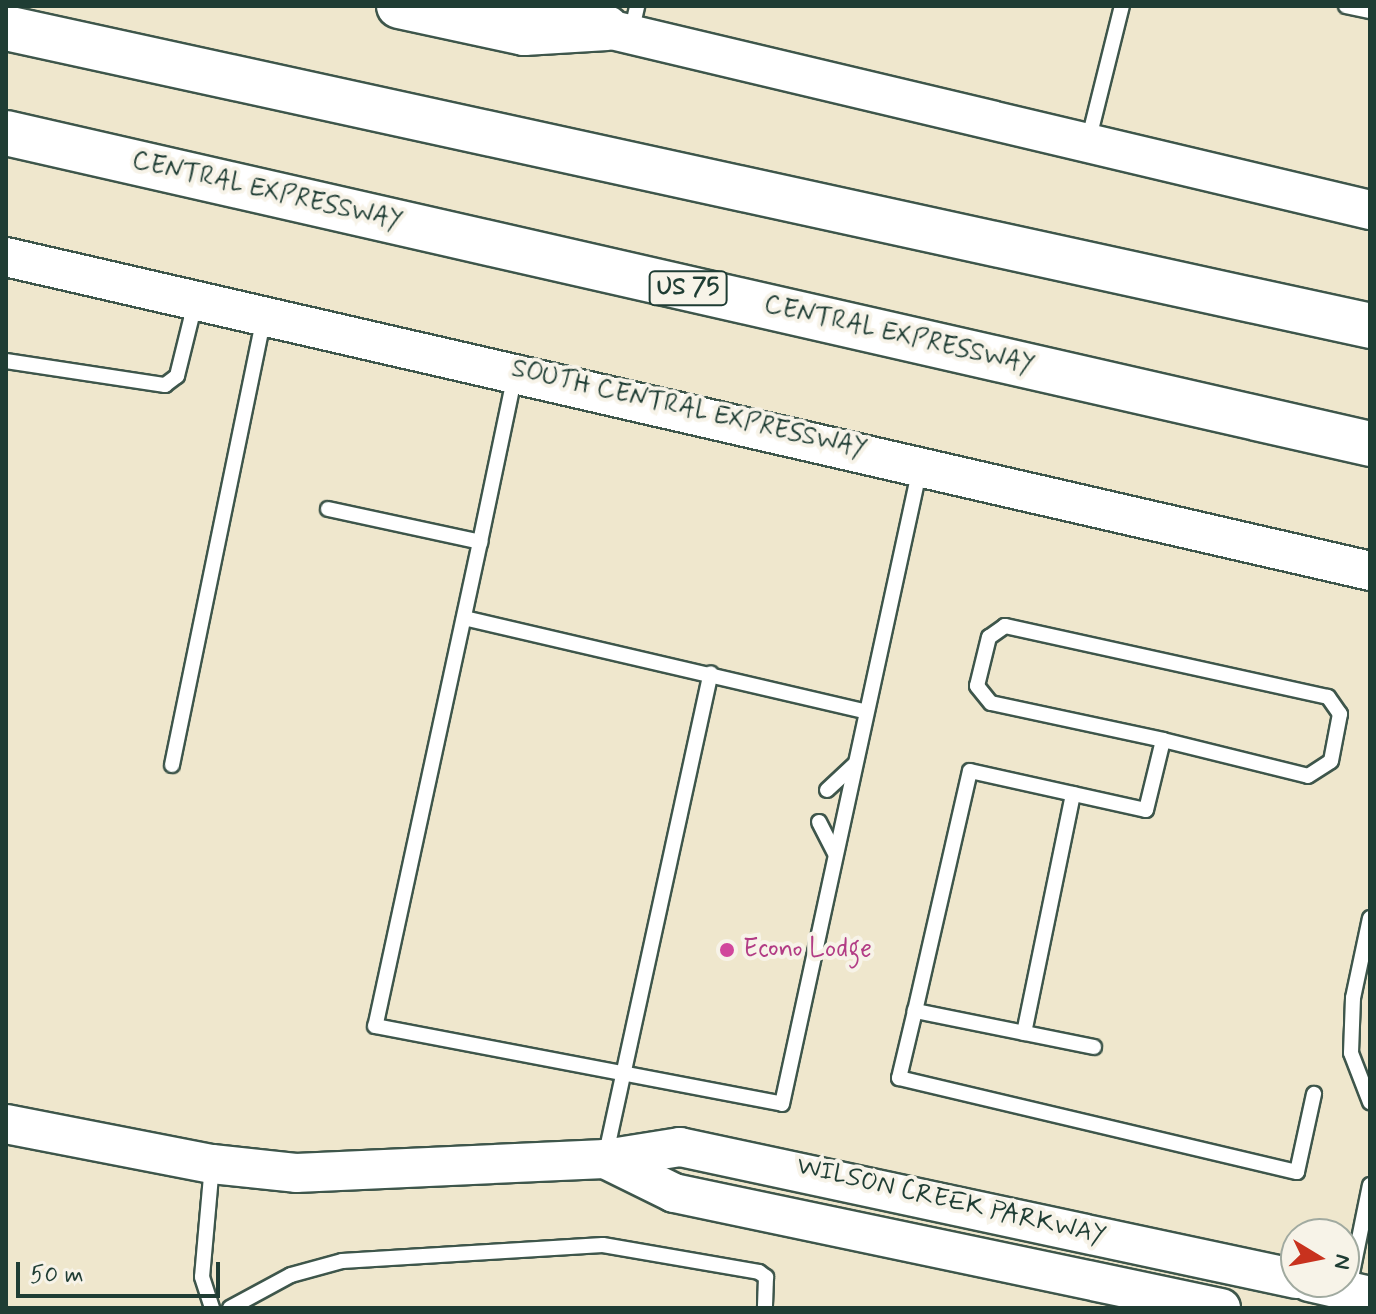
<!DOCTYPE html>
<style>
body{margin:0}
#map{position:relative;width:1376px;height:1314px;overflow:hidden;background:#efe7cd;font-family:Mynerve,sans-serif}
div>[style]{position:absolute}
.roads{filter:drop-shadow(2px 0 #3e564b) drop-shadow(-2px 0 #3e564b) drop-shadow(0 2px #3e564b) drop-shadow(0 -2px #3e564b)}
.lane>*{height:14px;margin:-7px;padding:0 7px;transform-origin:7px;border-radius:7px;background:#fff}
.secondary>*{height:38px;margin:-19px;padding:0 19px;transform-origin:19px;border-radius:19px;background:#fff}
.highway>*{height:44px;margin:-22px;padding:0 22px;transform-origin:22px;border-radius:22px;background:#fff}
.dots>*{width:22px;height:22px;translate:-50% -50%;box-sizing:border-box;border:4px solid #f7f3e8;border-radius:50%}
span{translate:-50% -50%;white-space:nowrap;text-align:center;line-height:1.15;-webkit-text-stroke:8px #f7f3e8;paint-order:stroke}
.shield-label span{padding:2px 6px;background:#f7f3e8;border:2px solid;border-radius:6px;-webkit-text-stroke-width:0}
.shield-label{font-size:24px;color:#1f3d34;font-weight:700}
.street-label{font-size:26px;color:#1f3d34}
.hotel-label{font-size:26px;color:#b23c85}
.left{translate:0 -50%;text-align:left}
.frame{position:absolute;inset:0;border:8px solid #1f3d34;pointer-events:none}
.north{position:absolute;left:1280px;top:1218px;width:80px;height:80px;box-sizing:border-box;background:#f7f3e8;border:2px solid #a1aaa0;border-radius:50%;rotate:100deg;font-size:22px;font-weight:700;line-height:32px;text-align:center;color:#1f3d34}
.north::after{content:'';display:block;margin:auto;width:28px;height:36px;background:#c8321e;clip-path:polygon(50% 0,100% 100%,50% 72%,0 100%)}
.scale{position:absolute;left:16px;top:1262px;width:204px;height:36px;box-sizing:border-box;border:4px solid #1f3d34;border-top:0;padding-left:10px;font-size:24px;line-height:28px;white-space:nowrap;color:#1f3d34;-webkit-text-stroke:6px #f7f3e8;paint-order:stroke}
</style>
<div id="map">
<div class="roads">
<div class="lane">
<div style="left:1346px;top:6px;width:25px;rotate:12deg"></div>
<div style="left:631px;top:33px;width:28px;rotate:-77deg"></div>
<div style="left:1088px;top:142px;width:140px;rotate:-76deg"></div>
<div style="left:6px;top:361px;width:161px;rotate:8.6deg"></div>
<div style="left:165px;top:385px;width:15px;rotate:-37deg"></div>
<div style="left:177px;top:376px;width:75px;rotate:-76.1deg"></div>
<div style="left:328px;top:509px;width:156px;rotate:12.2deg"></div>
<div style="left:480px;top:542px;width:172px;rotate:-78.2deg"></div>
<div style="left:480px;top:542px;width:495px;rotate:102.2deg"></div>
<div style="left:375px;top:1026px;width:414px;rotate:10.8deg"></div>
<div style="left:782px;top:1104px;width:651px;rotate:-77.76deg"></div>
<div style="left:464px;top:618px;width:412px;rotate:13.1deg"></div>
<div style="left:172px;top:765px;width:456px;rotate:-78.4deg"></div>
<div style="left:827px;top:790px;width:37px;rotate:-43deg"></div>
<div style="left:819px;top:822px;width:35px;rotate:63deg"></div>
<div style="left:1370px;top:918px;width:82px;rotate:102deg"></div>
<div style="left:1353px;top:998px;width:55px;rotate:92.1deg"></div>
<div style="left:1351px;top:1053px;width:53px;rotate:68.8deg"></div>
<div style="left:915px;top:1011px;width:69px;rotate:103.4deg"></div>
<div style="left:899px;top:1078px;width:409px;rotate:13.3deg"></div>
<div style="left:1297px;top:1172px;width:80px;rotate:-77.7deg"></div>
<div style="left:1024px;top:1033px;width:244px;rotate:-78.4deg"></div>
<div style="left:1094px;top:1047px;width:183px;rotate:-168.6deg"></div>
<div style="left:915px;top:1011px;width:246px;rotate:-77.1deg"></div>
<div style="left:970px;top:771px;width:180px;rotate:12.5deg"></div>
<div style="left:1146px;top:810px;width:72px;rotate:-76.3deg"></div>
<div style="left:1163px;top:740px;width:149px;rotate:13.9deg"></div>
<div style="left:1308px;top:776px;width:27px;rotate:-33deg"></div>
<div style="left:1331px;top:761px;width:48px;rotate:-79.2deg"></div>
<div style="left:1340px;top:714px;width:21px;rotate:-125deg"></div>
<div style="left:1328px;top:697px;width:331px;rotate:-167.6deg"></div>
<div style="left:1005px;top:626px;width:19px;rotate:145deg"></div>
<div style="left:989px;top:637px;width:50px;rotate:103.8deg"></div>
<div style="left:977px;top:686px;width:22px;rotate:51deg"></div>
<div style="left:991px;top:703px;width:176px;rotate:12.1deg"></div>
<div style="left:605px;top:1158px;width:496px;rotate:-77.7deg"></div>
<div style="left:212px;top:1165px;width:112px;rotate:95.1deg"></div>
<div style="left:202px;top:1277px;width:33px;rotate:72deg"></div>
<div style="left:1349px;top:1288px;width:105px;rotate:-78.5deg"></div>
<div style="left:230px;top:1308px;width:69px;rotate:-28.4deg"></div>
<div style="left:291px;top:1275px;width:53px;rotate:-15.4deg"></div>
<div style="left:342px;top:1261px;width:261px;rotate:-3.5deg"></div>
<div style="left:603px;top:1245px;width:158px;rotate:9.8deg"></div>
<div style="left:759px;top:1272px;width:9px;rotate:36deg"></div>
<div style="left:766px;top:1277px;width:31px;rotate:92deg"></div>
</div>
<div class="secondary">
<div style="left:511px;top:6px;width:883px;rotate:13.36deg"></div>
<div style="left:6px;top:257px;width:1400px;rotate:12.96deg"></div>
<div style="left:6px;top:1124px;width:210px;rotate:11deg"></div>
<div style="left:212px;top:1164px;width:84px;rotate:6.1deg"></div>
<div style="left:296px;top:1173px;width:309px;rotate:-2.6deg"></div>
<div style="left:605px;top:1159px;width:76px;rotate:-9.1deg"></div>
<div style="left:680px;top:1147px;width:630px;rotate:12.09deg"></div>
<div style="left:605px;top:1159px;width:77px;rotate:26.2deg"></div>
<div style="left:674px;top:1193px;width:559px;rotate:11.87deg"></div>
<div style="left:1309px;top:1282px;width:63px;rotate:12.9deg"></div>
</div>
<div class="highway">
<div style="left:399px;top:6px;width:128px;rotate:12.2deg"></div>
<div style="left:524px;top:33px;width:83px;rotate:-3.4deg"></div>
<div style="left:6px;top:28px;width:1396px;rotate:12.32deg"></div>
<div style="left:6px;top:133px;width:1399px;rotate:12.84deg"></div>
</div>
</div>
<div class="dots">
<div style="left:727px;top:950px;background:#d1479c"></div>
</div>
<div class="shield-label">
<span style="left:688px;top:288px">US 75</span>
</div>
<div class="street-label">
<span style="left:267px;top:192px;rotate:13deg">CENTRAL EXPRESSWAY</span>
<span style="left:899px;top:336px;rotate:13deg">CENTRAL EXPRESSWAY</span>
<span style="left:689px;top:410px;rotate:13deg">SOUTH CENTRAL EXPRESSWAY</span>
<span style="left:951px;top:1202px;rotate:13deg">WILSON CREEK PARKWAY</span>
</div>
<div class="hotel-label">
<span class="left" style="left:743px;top:950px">Econo Lodge</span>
</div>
<div class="frame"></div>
<div class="north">N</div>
<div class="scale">50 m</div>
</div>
